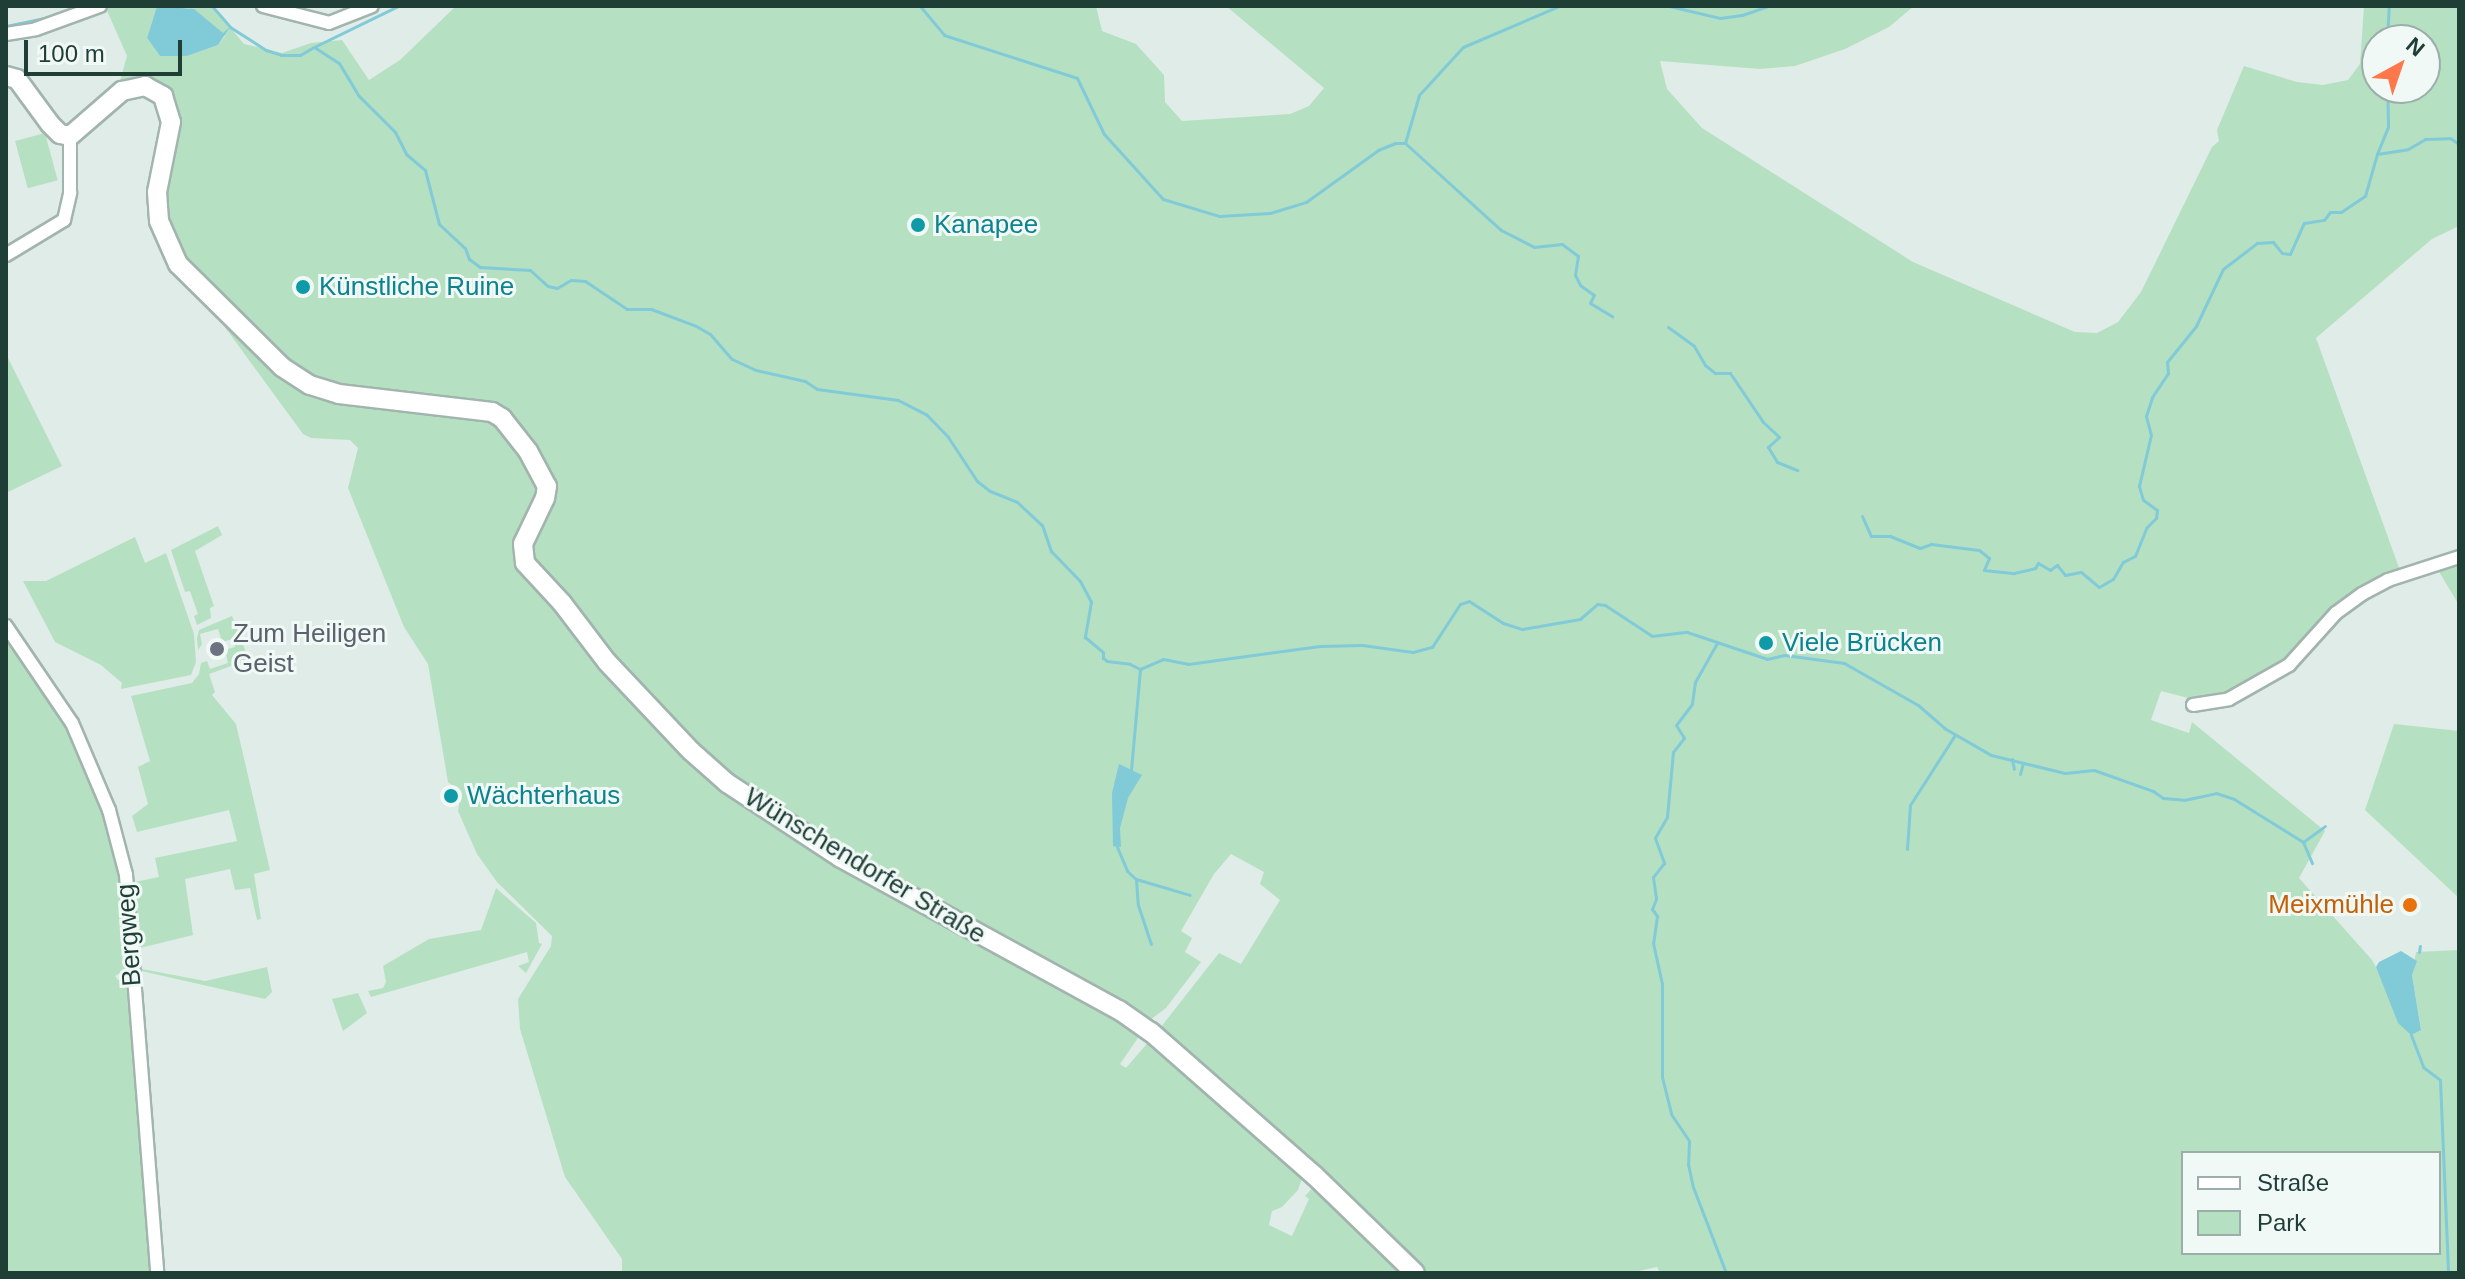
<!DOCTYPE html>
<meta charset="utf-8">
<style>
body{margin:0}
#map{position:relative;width:2465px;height:1279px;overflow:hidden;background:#e0ece7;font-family:Helvetica,sans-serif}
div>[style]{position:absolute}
.green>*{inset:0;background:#b6e0c2;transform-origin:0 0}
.water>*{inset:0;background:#81cad8}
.stream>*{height:3px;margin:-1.5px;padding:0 1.5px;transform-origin:1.5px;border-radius:1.5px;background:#81cad8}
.roads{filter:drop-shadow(2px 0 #a2b4ae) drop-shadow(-2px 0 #a2b4ae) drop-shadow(0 2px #a2b4ae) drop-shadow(0 -2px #a2b4ae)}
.street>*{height:12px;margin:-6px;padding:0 6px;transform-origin:6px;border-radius:6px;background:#fff}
.secondary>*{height:18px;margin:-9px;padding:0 9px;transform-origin:9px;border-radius:9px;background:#fff}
.dots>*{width:22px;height:22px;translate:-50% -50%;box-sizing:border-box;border:4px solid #f0f9f5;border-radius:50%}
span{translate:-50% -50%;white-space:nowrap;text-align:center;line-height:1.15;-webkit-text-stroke:6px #f0f9f5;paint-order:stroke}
.culture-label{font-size:26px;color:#0d838f}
.left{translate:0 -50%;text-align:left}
.worship-label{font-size:26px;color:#5b616d}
.street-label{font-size:26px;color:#1f3e36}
.food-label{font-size:26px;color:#c56008}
.right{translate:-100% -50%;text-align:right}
.frame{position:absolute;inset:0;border:8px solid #1f3e36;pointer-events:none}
.legend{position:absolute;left:2181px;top:1151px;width:260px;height:104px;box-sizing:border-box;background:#f0f9f5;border:2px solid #9caea9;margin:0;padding:10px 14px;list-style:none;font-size:24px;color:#1f3e36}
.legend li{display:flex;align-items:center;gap:16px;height:40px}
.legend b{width:40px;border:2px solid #9caea9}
.north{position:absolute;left:2361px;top:24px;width:80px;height:80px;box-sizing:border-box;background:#f0f9f5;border:2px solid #9caea9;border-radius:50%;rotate:40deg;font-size:22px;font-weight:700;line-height:32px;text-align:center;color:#1f3e36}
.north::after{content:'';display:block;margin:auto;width:28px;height:36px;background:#ff784b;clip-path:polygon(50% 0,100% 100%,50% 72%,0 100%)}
.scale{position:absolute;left:24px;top:40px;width:158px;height:36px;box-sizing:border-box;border:4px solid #1f3e36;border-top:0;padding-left:10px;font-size:24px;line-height:28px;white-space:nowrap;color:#1f3e36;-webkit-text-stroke:6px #f0f9f5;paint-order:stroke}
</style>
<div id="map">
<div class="green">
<div style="clip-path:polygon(evenodd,105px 6px,157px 6px,147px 38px,160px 56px,187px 56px,218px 45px,225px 36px,186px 6px,212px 6px,244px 44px,282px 53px,311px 43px,342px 40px,369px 80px,400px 60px,456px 6px,1096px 6px,1102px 31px,1136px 44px,1164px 75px,1165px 102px,1182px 121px,1290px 114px,1309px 106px,1324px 88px,1226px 6px,1914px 6px,1889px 27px,1845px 49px,1795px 66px,1760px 69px,1660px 61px,1667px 89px,1702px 128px,1913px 262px,2075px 332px,2097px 333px,2118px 322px,2141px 292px,2212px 147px,2219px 141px,2217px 130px,2244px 66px,2297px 82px,2323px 85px,2348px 80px,2360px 64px,2364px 6px,2459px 6px,2459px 226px,2432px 239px,2316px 338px,2402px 576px,2362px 594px,2295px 655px,2227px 695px,2196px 700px,2161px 691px,2151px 720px,2189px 733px,2192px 722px,2325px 831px,2299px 878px,2372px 960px,2387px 987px,2398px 1023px,2421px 1029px,2412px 975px,2416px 952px,2459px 950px,2459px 1273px,1660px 1273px,1657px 1267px,1629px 1273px,1420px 1273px,1157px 1032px,1219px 953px,1241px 964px,1280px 900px,1260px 884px,1264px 872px,1231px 854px,1214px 874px,1181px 931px,1192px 938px,1185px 952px,1201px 962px,1166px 1008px,1146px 1023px,872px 868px,722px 773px,645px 695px,527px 551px,548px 504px,509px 418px,308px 381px,180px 259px,161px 207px,171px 101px,118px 88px,127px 56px,105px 6px,2377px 40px,2425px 40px,2425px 88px,2377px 88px,2377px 40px,105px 6px,2183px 1153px,2439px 1153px,2439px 1253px,2183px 1253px,2183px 1153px)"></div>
<div style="left:45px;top:133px;width:49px;height:31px;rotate:75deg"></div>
<div style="clip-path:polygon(211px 308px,294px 380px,486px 416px,504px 426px,542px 487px,519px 552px,688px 755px,1142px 1032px,1120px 1064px,1126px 1068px,1151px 1039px,1304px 1173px,1298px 1190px,1282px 1207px,1272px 1211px,1269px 1225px,1292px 1236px,1309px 1199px,1305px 1196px,1316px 1184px,1408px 1273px,622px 1273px,622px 1259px,565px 1177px,520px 1029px,518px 999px,551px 946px,552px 936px,497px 882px,477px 854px,458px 811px,461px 792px,448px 782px,428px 664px,404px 627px,348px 488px,358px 448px,350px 440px,311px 438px,303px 434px)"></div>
<div style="clip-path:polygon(6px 354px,62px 466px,6px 493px)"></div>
<div style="clip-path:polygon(218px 526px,222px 535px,195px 551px,214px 606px,210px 608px,211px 618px,197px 625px,194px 616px,198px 614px,190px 591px,185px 592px,171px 550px)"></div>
<div style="clip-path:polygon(135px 537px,145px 563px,166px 553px,194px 634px,196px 662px,191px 675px,121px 689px,122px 683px,101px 665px,55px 642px,23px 581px,46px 581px)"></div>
<div style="clip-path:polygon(2459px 557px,2459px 605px,2435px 565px)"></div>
<div style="clip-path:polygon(232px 616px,247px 655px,245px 661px,209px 674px,215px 692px,212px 695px,236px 724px,270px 870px,254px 874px,261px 919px,257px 920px,250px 888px,235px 890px,230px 869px,185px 879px,193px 935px,136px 949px,137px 968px,205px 981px,267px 967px,272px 992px,265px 999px,137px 970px,130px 883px,159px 877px,155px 858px,237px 841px,229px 810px,137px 832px,132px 816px,148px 804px,138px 767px,150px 761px,131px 696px,192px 683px,199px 674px,201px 663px,207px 661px,210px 669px,228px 663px,225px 650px,235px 647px,233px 639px,222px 642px,218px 629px,200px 634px,202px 644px,198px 650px,197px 638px,199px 630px)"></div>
<div style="clip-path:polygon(6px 640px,13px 640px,58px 711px,94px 783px,115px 843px,124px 902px,127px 969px,115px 976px,118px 980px,127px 978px,154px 1273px,6px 1273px)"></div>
<div style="clip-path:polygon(2394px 724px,2459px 731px,2459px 898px,2365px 810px)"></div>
<div style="clip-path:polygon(496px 888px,536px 923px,539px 943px,542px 944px,526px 973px,518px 966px,529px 962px,527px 952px,371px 997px,368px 991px,383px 988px,386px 982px,383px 966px,429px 939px,481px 930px)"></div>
<div style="clip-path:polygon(358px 993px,367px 1013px,343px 1031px,332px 999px)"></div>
</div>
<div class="water">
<div style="clip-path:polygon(157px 6px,194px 9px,223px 33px,230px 27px,218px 45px,187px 56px,160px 56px,147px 38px)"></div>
<div style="clip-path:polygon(1119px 764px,1142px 775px,1128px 798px,1120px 828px,1121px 847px,1117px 847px,1113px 846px,1112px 793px)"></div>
<div style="clip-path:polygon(2401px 951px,2417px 961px,2412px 975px,2421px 1030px,2411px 1035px,2398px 1023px,2376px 967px,2379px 962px)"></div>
</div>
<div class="stream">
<div style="left:212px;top:6px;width:28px;rotate:49deg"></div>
<div style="left:230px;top:27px;width:43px;rotate:32.6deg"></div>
<div style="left:266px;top:50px;width:16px;rotate:18deg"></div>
<div style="left:281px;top:55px;width:19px"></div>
<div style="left:300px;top:55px;width:16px;rotate:-30deg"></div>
<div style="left:314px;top:47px;width:30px;rotate:33deg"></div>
<div style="left:339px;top:63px;width:39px;rotate:59deg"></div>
<div style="left:359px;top:96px;width:51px;rotate:45deg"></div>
<div style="left:395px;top:132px;width:25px;rotate:63deg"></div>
<div style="left:406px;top:154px;width:25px;rotate:40deg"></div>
<div style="left:425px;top:170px;width:56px;rotate:75.5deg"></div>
<div style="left:439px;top:224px;width:35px;rotate:43deg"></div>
<div style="left:465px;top:248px;width:12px;rotate:70deg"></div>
<div style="left:469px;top:259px;width:14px;rotate:36deg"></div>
<div style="left:480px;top:267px;width:50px;rotate:3.4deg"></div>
<div style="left:530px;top:270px;width:24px;rotate:42deg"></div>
<div style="left:548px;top:286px;width:9px;rotate:13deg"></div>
<div style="left:557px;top:288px;width:16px;rotate:-30deg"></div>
<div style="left:571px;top:280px;width:14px;rotate:4deg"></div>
<div style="left:585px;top:281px;width:50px;rotate:33.7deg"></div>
<div style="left:627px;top:309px;width:24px"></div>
<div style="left:651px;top:309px;width:48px;rotate:20.7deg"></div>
<div style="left:696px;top:326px;width:16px;rotate:30deg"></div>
<div style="left:710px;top:334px;width:33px;rotate:49deg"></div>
<div style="left:732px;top:359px;width:26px;rotate:25deg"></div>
<div style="left:756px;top:370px;width:50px;rotate:12.7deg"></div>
<div style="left:805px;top:381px;width:14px;rotate:34deg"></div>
<div style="left:817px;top:389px;width:82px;rotate:7.7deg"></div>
<div style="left:898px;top:400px;width:31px;rotate:27deg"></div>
<div style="left:926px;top:414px;width:32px;rotate:46deg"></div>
<div style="left:948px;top:437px;width:53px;rotate:56.6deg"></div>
<div style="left:977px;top:481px;width:16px;rotate:38deg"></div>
<div style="left:990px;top:491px;width:29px;rotate:22deg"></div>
<div style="left:1017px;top:502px;width:34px;rotate:43deg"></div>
<div style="left:1042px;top:525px;width:28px;rotate:71deg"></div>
<div style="left:1051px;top:551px;width:42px;rotate:46deg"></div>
<div style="left:1080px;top:581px;width:24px;rotate:62deg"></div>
<div style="left:1091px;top:602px;width:36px;rotate:100deg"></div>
<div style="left:1085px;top:637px;width:23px;rotate:40deg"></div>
<div style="left:1103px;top:652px;width:6px;rotate:90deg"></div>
<div style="left:1103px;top:658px;width:5px;rotate:37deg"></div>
<div style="left:1107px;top:661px;width:23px;rotate:7deg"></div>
<div style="left:1130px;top:664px;width:11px;rotate:27deg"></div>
<div style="left:1140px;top:669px;width:25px;rotate:-23deg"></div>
<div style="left:1163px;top:659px;width:25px;rotate:11deg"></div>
<div style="left:1188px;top:664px;width:133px;rotate:-7.8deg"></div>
<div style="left:1320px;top:646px;width:42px;rotate:-1.4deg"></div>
<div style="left:1362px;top:645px;width:51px;rotate:7.8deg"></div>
<div style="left:1413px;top:652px;width:20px;rotate:-15deg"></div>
<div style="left:1432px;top:647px;width:51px;rotate:-56.9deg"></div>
<div style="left:1460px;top:604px;width:9px;rotate:-18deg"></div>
<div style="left:1469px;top:601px;width:40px;rotate:32.9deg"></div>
<div style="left:1503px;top:623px;width:20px;rotate:18deg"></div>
<div style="left:1522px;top:629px;width:59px;rotate:-9.8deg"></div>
<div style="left:1580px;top:619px;width:23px;rotate:-41deg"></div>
<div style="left:1597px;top:604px;width:8px;rotate:7deg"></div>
<div style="left:1605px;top:605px;width:56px;rotate:33.4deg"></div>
<div style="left:1652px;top:636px;width:35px;rotate:-7deg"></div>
<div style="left:1687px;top:632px;width:84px;rotate:18.6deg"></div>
<div style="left:1767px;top:659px;width:17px;rotate:-13deg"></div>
<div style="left:1784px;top:655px;width:61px;rotate:7.6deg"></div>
<div style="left:1844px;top:663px;width:85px;rotate:29.6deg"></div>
<div style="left:1918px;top:705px;width:35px;rotate:41deg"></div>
<div style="left:1944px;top:728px;width:54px;rotate:29.9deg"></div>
<div style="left:1991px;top:755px;width:76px;rotate:13.7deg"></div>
<div style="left:2065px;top:773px;width:29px;rotate:-6deg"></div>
<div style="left:2094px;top:770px;width:63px;rotate:19.6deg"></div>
<div style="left:2153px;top:791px;width:12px;rotate:35deg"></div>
<div style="left:2163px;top:798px;width:21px;rotate:5deg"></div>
<div style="left:2184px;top:800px;width:33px;rotate:-12deg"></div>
<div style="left:2216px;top:793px;width:19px;rotate:18deg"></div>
<div style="left:2234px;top:799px;width:81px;rotate:31.9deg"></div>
<div style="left:2303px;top:842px;width:23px;rotate:67deg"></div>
<div style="left:920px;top:6px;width:38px;rotate:50deg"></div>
<div style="left:944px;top:35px;width:140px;rotate:17.9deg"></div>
<div style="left:1077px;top:78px;width:62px;rotate:64.3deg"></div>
<div style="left:1104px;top:134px;width:88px;rotate:47.8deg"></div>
<div style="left:1163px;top:199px;width:59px;rotate:16.9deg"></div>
<div style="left:1219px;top:216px;width:51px;rotate:-3.4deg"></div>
<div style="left:1270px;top:213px;width:38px;rotate:-17deg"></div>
<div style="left:1306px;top:202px;width:89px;rotate:-35.8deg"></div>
<div style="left:1378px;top:150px;width:18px;rotate:-22deg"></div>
<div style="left:1395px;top:143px;width:10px"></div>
<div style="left:1405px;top:143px;width:130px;rotate:42.2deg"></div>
<div style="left:1501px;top:230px;width:37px;rotate:27deg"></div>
<div style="left:1534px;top:247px;width:28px;rotate:-6deg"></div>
<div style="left:1562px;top:244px;width:20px;rotate:37deg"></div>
<div style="left:1578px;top:256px;width:19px;rotate:99deg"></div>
<div style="left:1575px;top:275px;width:11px;rotate:63deg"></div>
<div style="left:1580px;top:285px;width:17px;rotate:36deg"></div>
<div style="left:1594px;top:295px;width:9px;rotate:117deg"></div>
<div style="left:1590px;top:303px;width:26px;rotate:31deg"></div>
<div style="left:1669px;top:6px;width:52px;rotate:13.2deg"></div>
<div style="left:1720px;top:18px;width:22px;rotate:-8deg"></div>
<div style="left:1742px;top:15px;width:28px;rotate:-19deg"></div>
<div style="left:6px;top:26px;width:54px;rotate:-11.7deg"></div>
<div style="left:2387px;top:40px;width:34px;rotate:-87deg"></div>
<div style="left:316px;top:46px;width:91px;rotate:-26deg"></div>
<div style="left:1405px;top:143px;width:50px;rotate:-73.7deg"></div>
<div style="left:1419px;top:95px;width:65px;rotate:-47.5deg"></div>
<div style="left:1463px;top:47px;width:104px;rotate:-23.1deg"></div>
<div style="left:2377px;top:154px;width:29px;rotate:-68deg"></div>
<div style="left:2388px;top:127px;width:39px;rotate:-91deg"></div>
<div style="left:1668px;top:327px;width:32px;rotate:36deg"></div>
<div style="left:1694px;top:346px;width:22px;rotate:60deg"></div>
<div style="left:1705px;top:365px;width:13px;rotate:39deg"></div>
<div style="left:1715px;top:373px;width:15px"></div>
<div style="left:1730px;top:373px;width:59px;rotate:56deg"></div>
<div style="left:1763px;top:422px;width:22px;rotate:43deg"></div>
<div style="left:1779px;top:437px;width:15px;rotate:138deg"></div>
<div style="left:1768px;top:447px;width:17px;rotate:59deg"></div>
<div style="left:1777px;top:462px;width:22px;rotate:22deg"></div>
<div style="left:1862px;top:516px;width:22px;rotate:66deg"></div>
<div style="left:1871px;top:536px;width:19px"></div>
<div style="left:1890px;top:536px;width:32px;rotate:22deg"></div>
<div style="left:1920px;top:548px;width:12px;rotate:-20deg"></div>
<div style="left:1931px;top:544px;width:48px;rotate:7.1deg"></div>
<div style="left:1979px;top:550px;width:13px;rotate:39deg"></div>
<div style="left:1989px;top:558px;width:13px;rotate:113deg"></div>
<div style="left:1984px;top:570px;width:30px;rotate:6deg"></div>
<div style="left:2014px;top:573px;width:22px;rotate:-13deg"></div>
<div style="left:2035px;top:568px;width:6px;rotate:-59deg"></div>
<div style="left:2038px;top:563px;width:14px;rotate:30deg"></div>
<div style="left:2050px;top:570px;width:9px;rotate:-36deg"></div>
<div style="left:2057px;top:565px;width:13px;rotate:51deg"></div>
<div style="left:2065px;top:575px;width:16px;rotate:-11deg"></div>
<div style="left:2081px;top:572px;width:23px;rotate:40deg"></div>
<div style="left:2099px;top:587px;width:16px;rotate:-30deg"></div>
<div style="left:2113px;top:579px;width:20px;rotate:-60deg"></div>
<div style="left:2123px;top:562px;width:13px;rotate:-27deg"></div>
<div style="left:2135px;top:556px;width:31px;rotate:-68deg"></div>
<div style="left:2147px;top:527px;width:13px;rotate:-45deg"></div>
<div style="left:2156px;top:518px;width:8px;rotate:-83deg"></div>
<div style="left:2157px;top:510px;width:17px;rotate:-144deg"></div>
<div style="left:2143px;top:500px;width:15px;rotate:-106deg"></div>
<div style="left:2139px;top:486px;width:52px;rotate:-76.8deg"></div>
<div style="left:2151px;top:435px;width:20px;rotate:-105deg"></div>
<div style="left:2146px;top:416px;width:20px;rotate:-72deg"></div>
<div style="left:2152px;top:397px;width:29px;rotate:-56deg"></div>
<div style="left:2168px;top:373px;width:11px;rotate:-95deg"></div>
<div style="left:2167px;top:362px;width:46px;rotate:-51.1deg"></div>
<div style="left:2196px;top:326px;width:63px;rotate:-64.7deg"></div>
<div style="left:2223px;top:269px;width:43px;rotate:-37.4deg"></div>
<div style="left:2257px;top:243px;width:16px;rotate:-4deg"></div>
<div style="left:2273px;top:242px;width:14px;rotate:51deg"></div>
<div style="left:2282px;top:253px;width:8px;rotate:7deg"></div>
<div style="left:2290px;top:254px;width:34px;rotate:-66deg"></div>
<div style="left:2304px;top:223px;width:20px;rotate:-9deg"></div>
<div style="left:2324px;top:220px;width:10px;rotate:-53deg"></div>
<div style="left:2330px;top:212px;width:11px"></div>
<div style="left:2341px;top:212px;width:29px;rotate:-34deg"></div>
<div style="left:2365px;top:196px;width:44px;rotate:-74.1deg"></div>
<div style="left:2377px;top:154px;width:31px;rotate:-9deg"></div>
<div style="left:2408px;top:149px;width:20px;rotate:-30deg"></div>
<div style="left:2425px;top:139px;width:25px;rotate:-2deg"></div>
<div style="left:2450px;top:138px;width:11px;rotate:34deg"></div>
<div style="left:1717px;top:643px;width:45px;rotate:119.4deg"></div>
<div style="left:1695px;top:682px;width:22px;rotate:98deg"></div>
<div style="left:1692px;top:704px;width:26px;rotate:127deg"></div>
<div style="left:1676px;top:725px;width:15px;rotate:58deg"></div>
<div style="left:1684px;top:738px;width:18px;rotate:128deg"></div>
<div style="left:1673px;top:752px;width:65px;rotate:95.3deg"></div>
<div style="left:1667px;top:817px;width:24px;rotate:120deg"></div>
<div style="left:1655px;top:838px;width:27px;rotate:70deg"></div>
<div style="left:1664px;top:863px;width:18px;rotate:128deg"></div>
<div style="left:1653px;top:877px;width:22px;rotate:82deg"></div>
<div style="left:1656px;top:899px;width:11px;rotate:112deg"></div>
<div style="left:1652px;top:909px;width:9px;rotate:54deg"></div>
<div style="left:1657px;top:916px;width:27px;rotate:98deg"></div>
<div style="left:1653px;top:943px;width:42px;rotate:77.6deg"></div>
<div style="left:1662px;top:984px;width:93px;rotate:90deg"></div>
<div style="left:1662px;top:1077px;width:38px;rotate:76deg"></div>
<div style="left:1671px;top:1114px;width:32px;rotate:56deg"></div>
<div style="left:1689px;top:1141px;width:23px;rotate:92deg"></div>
<div style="left:1688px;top:1164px;width:24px;rotate:78deg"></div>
<div style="left:1693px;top:1187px;width:92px;rotate:69deg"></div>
<div style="left:2012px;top:759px;width:10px;rotate:79deg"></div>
<div style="left:1131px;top:770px;width:100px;rotate:-84.9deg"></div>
<div style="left:2020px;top:774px;width:11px;rotate:-75deg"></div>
<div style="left:2303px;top:842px;width:27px;rotate:-36deg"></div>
<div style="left:1117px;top:847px;width:26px;rotate:67deg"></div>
<div style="left:1127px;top:871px;width:12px;rotate:42deg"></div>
<div style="left:1136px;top:879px;width:26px;rotate:86deg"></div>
<div style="left:1138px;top:905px;width:41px;rotate:71.6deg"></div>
<div style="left:1907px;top:849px;width:44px;rotate:-86.1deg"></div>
<div style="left:1910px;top:805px;width:83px;rotate:-57.3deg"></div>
<div style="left:1136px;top:879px;width:56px;rotate:16.5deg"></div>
<div style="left:2419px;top:952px;width:6px;rotate:-81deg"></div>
<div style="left:2411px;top:1035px;width:34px;rotate:69deg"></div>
<div style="left:2423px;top:1067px;width:21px;rotate:37deg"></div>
<div style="left:2440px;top:1080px;width:193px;rotate:87.6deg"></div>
</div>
<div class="roads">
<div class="street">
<div style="left:263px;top:6px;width:68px;rotate:14.4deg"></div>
<div style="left:329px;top:23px;width:46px;rotate:-21.6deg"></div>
<div style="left:6px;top:34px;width:30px;rotate:-9deg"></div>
<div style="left:36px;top:29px;width:68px;rotate:-19.8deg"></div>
<div style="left:6px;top:255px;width:68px;rotate:-31.1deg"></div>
<div style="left:64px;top:220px;width:28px;rotate:-77deg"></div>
<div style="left:70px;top:193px;width:57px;rotate:-90deg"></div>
<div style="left:6px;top:626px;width:117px;rotate:55.8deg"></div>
<div style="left:72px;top:723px;width:95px;rotate:67deg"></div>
<div style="left:109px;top:810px;width:67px;rotate:75.3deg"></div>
<div style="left:126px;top:875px;width:399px;rotate:85.5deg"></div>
<div style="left:2193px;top:705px;width:36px;rotate:-9deg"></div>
<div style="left:2229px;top:699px;width:69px;rotate:-29.5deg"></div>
<div style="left:2289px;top:665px;width:70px;rotate:-47.9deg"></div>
<div style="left:2336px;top:613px;width:32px;rotate:-36deg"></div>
<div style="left:2362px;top:594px;width:30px;rotate:-28deg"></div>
<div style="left:2388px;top:580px;width:75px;rotate:-17.9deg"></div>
</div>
<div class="secondary">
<div style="left:6px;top:76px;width:11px;rotate:15deg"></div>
<div style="left:17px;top:79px;width:56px;rotate:53.7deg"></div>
<div style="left:50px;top:124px;width:14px;rotate:45deg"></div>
<div style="left:60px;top:134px;width:10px;rotate:11deg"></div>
<div style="left:70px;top:136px;width:69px;rotate:-40.9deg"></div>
<div style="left:122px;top:91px;width:24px;rotate:-12deg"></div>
<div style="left:145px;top:86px;width:21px;rotate:29deg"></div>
<div style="left:163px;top:96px;width:27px;rotate:73deg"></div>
<div style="left:171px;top:122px;width:71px;rotate:101.3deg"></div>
<div style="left:157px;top:192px;width:29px;rotate:86deg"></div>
<div style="left:159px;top:221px;width:47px;rotate:66.2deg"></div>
<div style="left:178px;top:264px;width:146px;rotate:44.7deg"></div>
<div style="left:282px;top:367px;width:33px;rotate:33deg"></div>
<div style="left:310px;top:385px;width:30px;rotate:17deg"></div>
<div style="left:339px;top:394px;width:154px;rotate:6.7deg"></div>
<div style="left:492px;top:412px;width:12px;rotate:31deg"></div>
<div style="left:502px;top:418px;width:42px;rotate:51.8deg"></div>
<div style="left:528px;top:451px;width:40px;rotate:62deg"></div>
<div style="left:547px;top:486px;width:12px;rotate:99deg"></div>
<div style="left:545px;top:498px;width:51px;rotate:115.6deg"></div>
<div style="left:523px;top:544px;width:19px;rotate:84deg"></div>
<div style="left:525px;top:563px;width:54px;rotate:47.2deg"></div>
<div style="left:562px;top:603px;width:74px;rotate:52.7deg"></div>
<div style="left:607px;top:662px;width:122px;rotate:46.7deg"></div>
<div style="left:691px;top:751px;width:48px;rotate:41.6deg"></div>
<div style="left:727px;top:783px;width:136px;rotate:33.3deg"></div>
<div style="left:841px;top:858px;width:317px;rotate:28.7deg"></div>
<div style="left:1119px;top:1010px;width:39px;rotate:35deg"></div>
<div style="left:1151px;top:1032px;width:218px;rotate:41.3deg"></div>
<div style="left:1315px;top:1176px;width:139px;rotate:44.1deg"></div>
</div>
</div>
<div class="dots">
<div style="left:918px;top:225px;background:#0f9aa8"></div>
<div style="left:303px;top:287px;background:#0f9aa8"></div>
<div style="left:1766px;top:643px;background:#0f9aa8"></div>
<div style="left:217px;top:649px;background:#6b7280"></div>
<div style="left:451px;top:796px;background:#0f9aa8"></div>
<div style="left:2410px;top:905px;background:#e8710a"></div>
</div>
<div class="culture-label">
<span class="left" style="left:934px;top:225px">Kanapee</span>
<span class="left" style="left:319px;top:287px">Künstliche Ruine</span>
<span class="left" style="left:1782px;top:643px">Viele Brücken</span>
<span class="left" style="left:467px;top:796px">Wächterhaus</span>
</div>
<div class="worship-label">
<span class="left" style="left:233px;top:649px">Zum Heiligen<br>Geist</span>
</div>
<div class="street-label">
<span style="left:865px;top:866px;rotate:31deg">Wünschendorfer Straße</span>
<span style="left:129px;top:935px;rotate:-94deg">Bergweg</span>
</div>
<div class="food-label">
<span class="right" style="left:2394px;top:905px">Meixmühle</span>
</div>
<div class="frame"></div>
<ul class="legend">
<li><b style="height:10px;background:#fff"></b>Straße</li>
<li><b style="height:22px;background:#b6e0c2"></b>Park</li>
</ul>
<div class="north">N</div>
<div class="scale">100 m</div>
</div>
